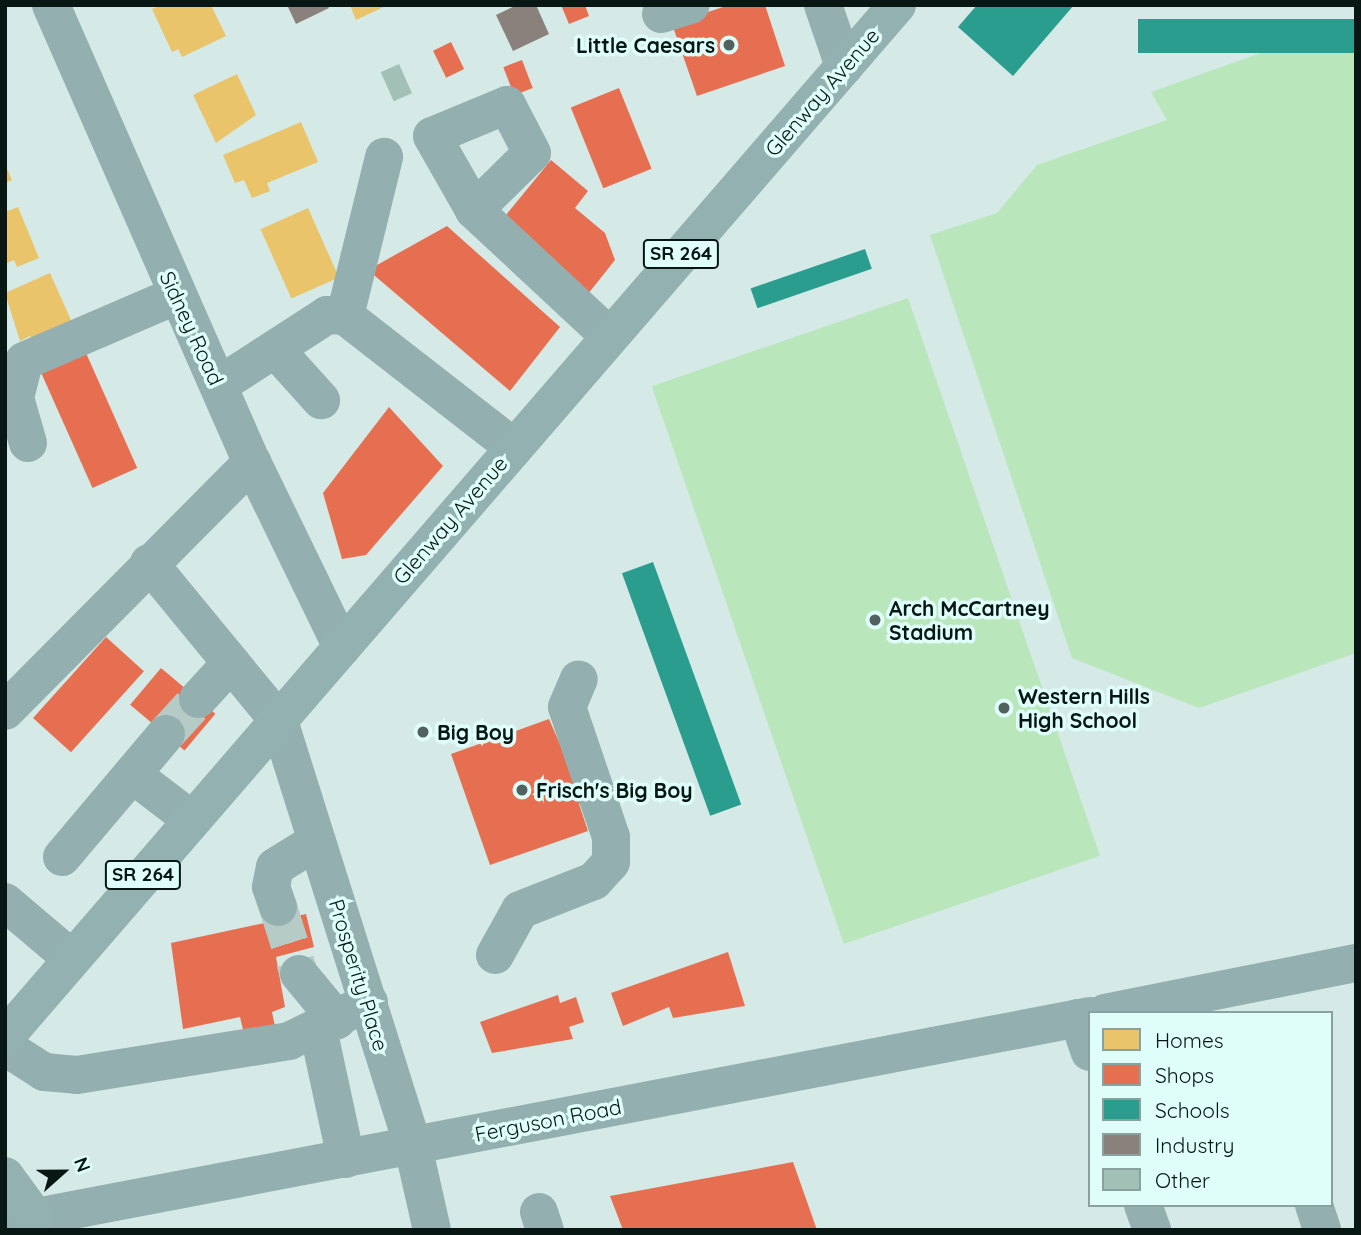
<!DOCTYPE html>
<style>
body{margin:0}
#map{position:relative;width:1361px;height:1235px;overflow:hidden;background:#d5eae6;font-family:Quicksand,sans-serif}
div>[style]{position:absolute}
.green>*{inset:0;background:#b9e6bb;transform-origin:0 0}
.homes>*{inset:0;background:#e9c46a;transform-origin:0 0}
.shops>*{inset:0;background:#e76f51;transform-origin:0 0}
.schools>*{inset:0;background:#2a9d8f;transform-origin:0 0}
.industry>*{inset:0;background:#8a817c}
.building>*{inset:0;background:#a2c0b5;transform-origin:0 0}
.minor-tunnel>*{height:38px;margin-top:-19px;transform-origin:0;background:repeating-linear-gradient(90deg,#b6cac6 0 38px,transparent 0 57px)}
.minor>*{height:38px;margin:-19px;padding:0 19px;transform-origin:19px;border-radius:19px;background:#94afb0}
.major>*{height:38px;margin:-19px;padding:0 19px;transform-origin:19px;border-radius:19px;background:#94b1b2}
.dots>*{width:19px;height:19px;translate:-50% -50%;box-sizing:border-box;border:4px solid #dffef9;border-radius:50%}
span{translate:-50% -50%;white-space:nowrap;text-align:center;line-height:1.15;-webkit-text-stroke:7px #dffef9;paint-order:stroke}
.shield-label span{padding:2px 5px;background:#dffef9;border:2px solid;border-radius:5px;-webkit-text-stroke-width:0}
.shield-label{font-size:19px;color:#081714;font-weight:700}
.poi-label{font-size:21px;color:#081714;font-weight:700}
.right{translate:-100% -50%;text-align:right}
.left{translate:0 -50%;text-align:left}
.street-label{font-size:21px;color:#081714}
.frame{position:absolute;inset:0;border:7px solid #081714;pointer-events:none}
.legend{position:absolute;left:1088px;top:1011px;width:245px;height:196px;box-sizing:border-box;background:#dffef9;border:2px solid #89a29d;margin:0;padding:9px 12px;list-style:none;font-size:21px;color:#081714}
.legend li{display:flex;align-items:center;gap:14px;height:35px}
.legend b{width:35px;border:2px solid #89a29d}
.north{position:absolute;left:28px;top:1137px;width:70px;height:70px;-webkit-text-stroke:5px #dffef9;paint-order:stroke;rotate:69deg;font-size:19px;font-weight:700;line-height:28px;text-align:center;color:#081714}
.north::after{content:'';display:block;margin:auto;width:24px;height:32px;background:#081714;clip-path:polygon(50% 0,100% 100%,50% 72%,0 100%)}
</style>
<div id="map">
<div class="green">
<div style="clip-path:polygon(1356px 19px,1356px 653px,1199px 708px,1072px 658px,930px 235px,997px 213px,1037px 165px,1167px 120px,1151px 92px)"></div>
<div style="left:908px;top:298px;width:590px;height:271px;rotate:71deg"></div>
</div>
<div class="homes">
<div style="clip-path:polygon(160px 5px,211px 5px,226px 36px,182px 57px,178px 49px,172px 52px,152px 9px)"></div>
<div style="clip-path:polygon(350px 5px,388px 5px,356px 20px)"></div>
<div style="clip-path:polygon(237px 74px,256px 115px,216px 143px,193px 95px)"></div>
<div style="clip-path:polygon(301px 122px,318px 162px,267px 183px,270px 191px,252px 198px,244px 180px,235px 183px,223px 155px)"></div>
<div style="clip-path:polygon(5px 164px,12px 180px,5px 183px)"></div>
<div style="clip-path:polygon(18px 207px,39px 258px,17px 267px,14px 260px,5px 264px,5px 212px)"></div>
<div style="left:308px;top:208px;width:76px;height:52px;rotate:66deg"></div>
<div style="clip-path:polygon(50px 273px,75px 329px,35px 346px,30px 336px,20px 341px,5px 293px)"></div>
</div>
<div class="shops">
<div style="clip-path:polygon(561px 5px,585px 5px,589px 16px,569px 24px)"></div>
<div style="clip-path:polygon(729px 5px,765px 5px,785px 66px,697px 96px,672px 24px)"></div>
<div style="left:451px;top:42px;width:30px;height:20px;rotate:64deg"></div>
<div style="left:522px;top:60px;width:30px;height:20px;rotate:69deg"></div>
<div style="left:619px;top:88px;width:87px;height:52px;rotate:68deg"></div>
<div style="clip-path:polygon(551px 160px,588px 191px,575px 208px,605px 233px,615px 260px,584px 299px,497px 226px)"></div>
<div style="clip-path:polygon(447px 226px,560px 327px,510px 391px,368px 270px)"></div>
<div style="left:86px;top:353px;width:126px;height:49px;rotate:66deg"></div>
<div style="clip-path:polygon(389px 407px,443px 466px,366px 555px,342px 559px,323px 493px)"></div>
<div style="left:106px;top:637px;width:51px;height:109px;rotate:42deg"></div>
<div style="left:161px;top:668px;width:71px;height:48px;rotate:40deg"></div>
<div style="clip-path:polygon(549px 719px,585px 802px,579px 804px,588px 831px,490px 865px,451px 754px)"></div>
<div style="clip-path:polygon(306px 914px,314px 947px,276px 957px,285px 1007px,272px 1012px,276px 1031px,245px 1038px,240px 1017px,183px 1029px,171px 943px)"></div>
<div style="clip-path:polygon(728px 952px,745px 1006px,673px 1018px,669px 1007px,623px 1026px,611px 993px)"></div>
<div style="clip-path:polygon(558px 995px,560px 1003px,576px 997px,584px 1022px,569px 1027px,573px 1039px,492px 1053px,480px 1022px)"></div>
<div style="clip-path:polygon(793px 1162px,817px 1230px,623px 1230px,610px 1196px)"></div>
</div>
<div class="schools">
<div style="clip-path:polygon(977px 5px,1074px 5px,1013px 76px,958px 27px)"></div>
<div style="left:1356px;top:19px;width:34px;height:218px;rotate:90deg"></div>
<div style="left:865px;top:249px;width:21px;height:121px;rotate:71deg"></div>
<div style="left:653px;top:562px;width:258px;height:33px;rotate:70deg"></div>
</div>
<div class="industry">
<div style="clip-path:polygon(287px 5px,327px 5px,329px 8px,296px 24px)"></div>
<div style="clip-path:polygon(517px 5px,536px 5px,549px 34px,513px 51px,496px 15px)"></div>
</div>
<div class="building">
<div style="left:399px;top:64px;width:32px;height:20px;rotate:66deg"></div>
</div>
<div class="minor-tunnel">
<div style="left:166px;top:734px;width:47px;rotate:-47.6deg"></div>
<div style="left:278px;top:907px;width:70px;rotate:72.6deg"></div>
</div>
<div class="minor">
<div style="left:51px;top:5px;width:499px;rotate:66.3deg"></div>
<div style="left:252px;top:462px;width:206px;rotate:64.1deg"></div>
<div style="left:823px;top:5px;width:65px;rotate:71deg"></div>
<div style="left:661px;top:14px;width:31px;rotate:-17deg"></div>
<div style="left:474px;top:210px;width:81px;rotate:-44.5deg"></div>
<div style="left:532px;top:153px;width:54px;rotate:-117.5deg"></div>
<div style="left:507px;top:105px;width:81px;rotate:157.5deg"></div>
<div style="left:432px;top:136px;width:85px;rotate:60.4deg"></div>
<div style="left:474px;top:210px;width:185px;rotate:43deg"></div>
<div style="left:345px;top:316px;width:164px;rotate:-76.2deg"></div>
<div style="left:275px;top:349px;width:69px;rotate:48deg"></div>
<div style="left:219px;top:385px;width:129px;rotate:-32.9deg"></div>
<div style="left:327px;top:315px;width:18px;rotate:3deg"></div>
<div style="left:345px;top:316px;width:213px;rotate:37.9deg"></div>
<div style="left:28px;top:443px;width:47px;rotate:-106.1deg"></div>
<div style="left:15px;top:398px;width:38px;rotate:-76deg"></div>
<div style="left:24px;top:361px;width:167px;rotate:-23.3deg"></div>
<div style="left:149px;top:563px;width:205px;rotate:50.6deg"></div>
<div style="left:279px;top:721px;width:446px;rotate:72.5deg"></div>
<div style="left:413px;top:1146px;width:86px;rotate:77.3deg"></div>
<div style="left:198px;top:699px;width:49px;rotate:-47.5deg"></div>
<div style="left:5px;top:711px;width:351px;rotate:-45.2deg"></div>
<div style="left:133px;top:775px;width:74px;rotate:37.3deg"></div>
<div style="left:62px;top:857px;width:161px;rotate:-49.8deg"></div>
<div style="left:5px;top:902px;width:87px;rotate:40.3deg"></div>
<div style="left:278px;top:907px;width:21px;rotate:-109deg"></div>
<div style="left:271px;top:887px;width:20px;rotate:-79deg"></div>
<div style="left:275px;top:867px;width:49px;rotate:-31.8deg"></div>
<div style="left:495px;top:955px;width:51px;rotate:-60.9deg"></div>
<div style="left:520px;top:910px;width:79px;rotate:-21.4deg"></div>
<div style="left:594px;top:881px;width:25px;rotate:-48deg"></div>
<div style="left:611px;top:862px;width:25px;rotate:-90deg"></div>
<div style="left:611px;top:837px;width:137px;rotate:-108.7deg"></div>
<div style="left:567px;top:707px;width:30px;rotate:-67deg"></div>
<div style="left:299px;top:974px;width:60px;rotate:50.4deg"></div>
<div style="left:1105px;top:1013px;width:256px;rotate:-11.3deg"></div>
<div style="left:1078px;top:1018px;width:36px;rotate:71deg"></div>
<div style="left:318px;top:1029px;width:133px;rotate:77.8deg"></div>
<div style="left:5px;top:1047px;width:46px;rotate:32.7deg"></div>
<div style="left:44px;top:1072px;width:33px;rotate:5deg"></div>
<div style="left:77px;top:1075px;width:215px;rotate:-9.1deg"></div>
<div style="left:289px;top:1041px;width:89px;rotate:-26deg"></div>
<div style="left:1143px;top:1205px;width:27px;rotate:70deg"></div>
<div style="left:1314px;top:1205px;width:26px;rotate:72deg"></div>
<div style="left:539px;top:1212px;width:19px;rotate:72deg"></div>
<div style="left:5px;top:1223px;width:1105px;rotate:-10.8deg"></div>
</div>
<div class="major">
<div style="left:5px;top:1037px;width:1364px;rotate:-49.16deg"></div>
<div style="left:5px;top:1176px;width:51px;rotate:53.8deg"></div>
</div>
<div class="dots">
<div style="left:729px;top:45px;background:#50615e"></div>
<div style="left:875px;top:620px;background:#50615e"></div>
<div style="left:1004px;top:708px;background:#50615e"></div>
<div style="left:423px;top:732px;background:#50615e"></div>
<div style="left:522px;top:790px;background:#50615e"></div>
</div>
<div class="shield-label">
<span style="left:681px;top:254px">SR 264</span>
<span style="left:143px;top:875px">SR 264</span>
</div>
<div class="poi-label">
<span class="right" style="left:715px;top:45px">Little Caesars</span>
<span class="left" style="left:889px;top:620px">Arch McCartney<br>Stadium</span>
<span class="left" style="left:1018px;top:708px">Western Hills<br>High School</span>
<span class="left" style="left:437px;top:732px">Big Boy</span>
<span class="left" style="left:536px;top:790px">Frisch's Big Boy</span>
</div>
<div class="street-label">
<span style="left:822px;top:92px;rotate:-49deg">Glenway Avenue</span>
<span style="left:192px;top:328px;rotate:65deg">Sidney Road</span>
<span style="left:450px;top:520px;rotate:-49deg">Glenway Avenue</span>
<span style="left:359px;top:975px;rotate:73deg">Prosperity Place</span>
<span style="left:548px;top:1120px;rotate:-11deg">Ferguson Road</span>
</div>
<div class="frame"></div>
<ul class="legend">
<li><b style="height:19px;background:#e9c46a"></b>Homes</li>
<li><b style="height:19px;background:#e76f51"></b>Shops</li>
<li><b style="height:19px;background:#2a9d8f"></b>Schools</li>
<li><b style="height:19px;background:#8a817c"></b>Industry</li>
<li><b style="height:19px;background:#a2c0b5"></b>Other</li>
</ul>
<div class="north">N</div>
</div>
